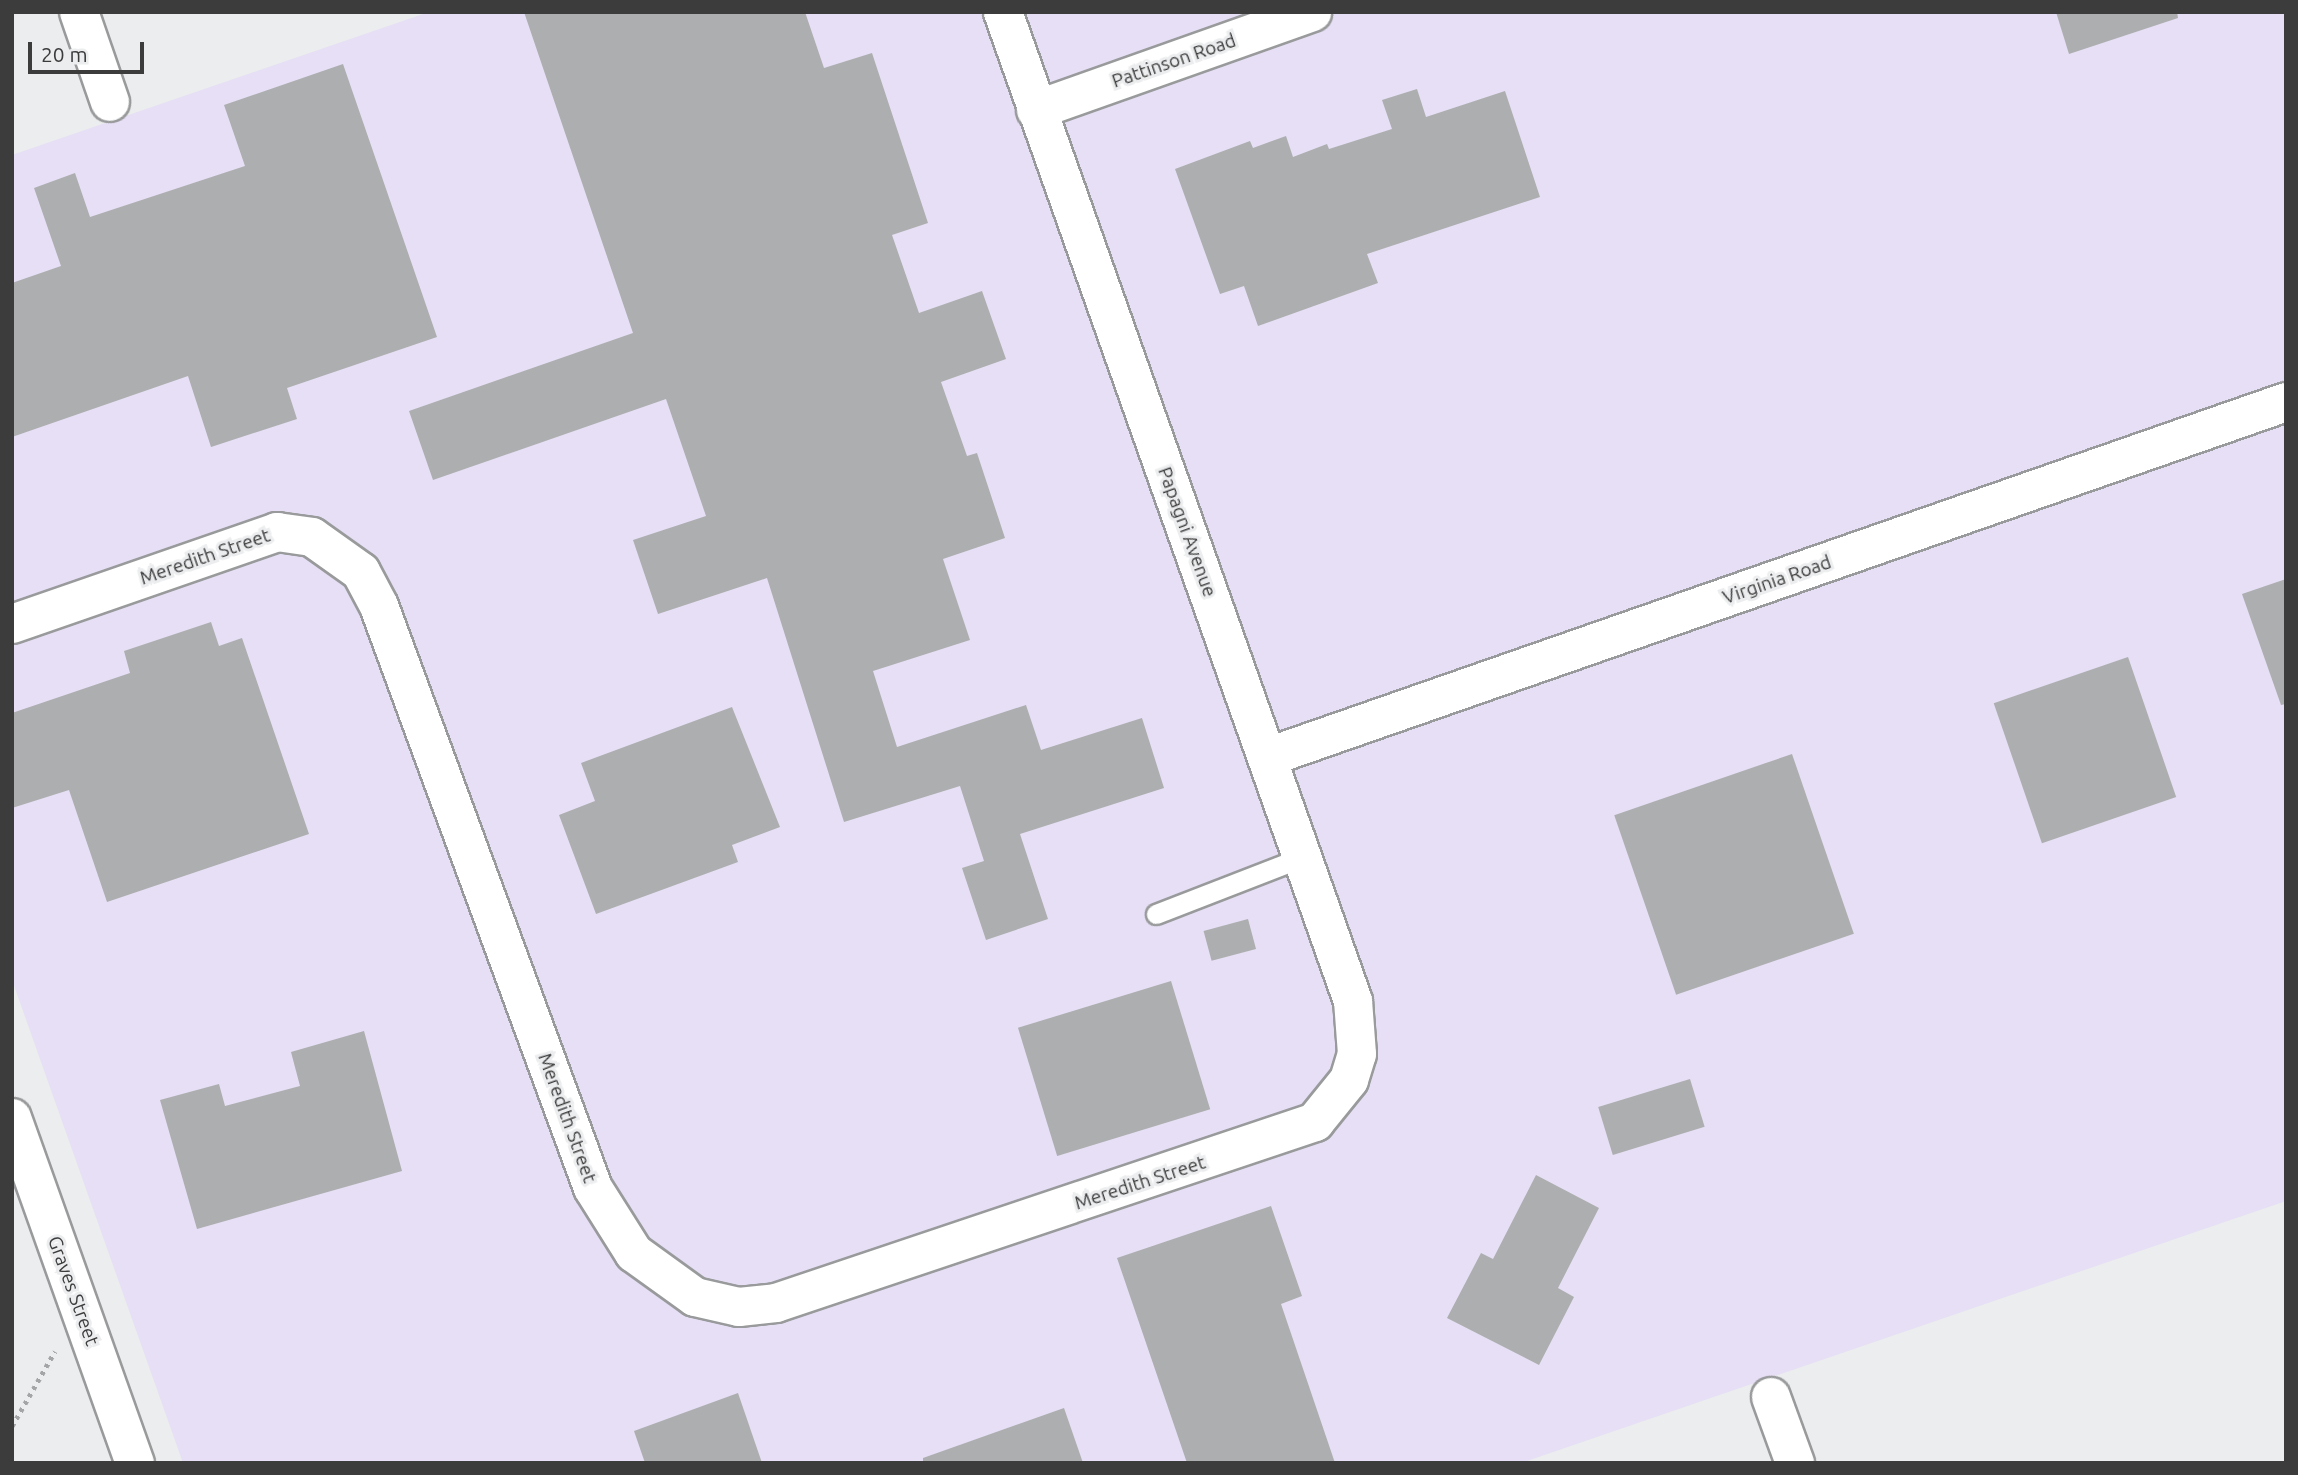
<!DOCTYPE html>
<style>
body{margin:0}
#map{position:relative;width:2298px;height:1475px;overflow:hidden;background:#ecedee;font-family:Ubuntu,sans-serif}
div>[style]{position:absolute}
.industrial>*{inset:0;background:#e6dff5}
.building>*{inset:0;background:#adaeaf;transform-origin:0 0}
.path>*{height:4.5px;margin-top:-2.25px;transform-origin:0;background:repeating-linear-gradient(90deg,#a4a5a6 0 3.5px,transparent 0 8.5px)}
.roads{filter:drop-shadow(2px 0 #999a9b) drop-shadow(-2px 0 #999a9b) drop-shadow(0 2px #999a9b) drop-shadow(0 -2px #999a9b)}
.service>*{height:19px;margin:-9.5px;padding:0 9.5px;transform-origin:9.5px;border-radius:9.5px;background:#fff}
.minor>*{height:38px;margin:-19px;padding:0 19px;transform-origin:19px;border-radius:19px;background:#fff}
span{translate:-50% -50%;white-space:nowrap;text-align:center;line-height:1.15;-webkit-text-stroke:6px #ecedee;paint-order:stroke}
.street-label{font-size:19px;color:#3c3c3d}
.frame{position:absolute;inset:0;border:14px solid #3c3c3d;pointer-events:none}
.scale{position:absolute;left:28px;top:42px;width:116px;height:32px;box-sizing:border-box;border:4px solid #3c3c3d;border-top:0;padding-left:9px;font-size:21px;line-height:24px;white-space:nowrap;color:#3c3c3d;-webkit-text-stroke:5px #ecedee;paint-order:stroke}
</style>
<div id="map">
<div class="industrial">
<div style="clip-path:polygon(429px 12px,2286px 12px,2286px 1201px,1521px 1463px,183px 1463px,12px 980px,12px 155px)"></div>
</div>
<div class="building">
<div style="clip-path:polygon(524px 12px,805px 12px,824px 68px,872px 53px,928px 223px,892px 235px,919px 313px,982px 291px,1006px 359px,941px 382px,967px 456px,977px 453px,1005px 538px,943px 559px,970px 640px,873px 671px,897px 747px,1026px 705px,1041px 750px,1142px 718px,1164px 788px,1020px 834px,1048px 919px,986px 940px,962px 868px,984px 861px,960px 786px,844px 822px,767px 578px,658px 614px,633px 540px,706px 516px,666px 399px,433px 480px,409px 411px,633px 333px)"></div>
<div style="clip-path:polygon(2056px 12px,2177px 12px,2178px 18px,2069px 54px)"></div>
<div style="clip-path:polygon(343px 64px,437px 337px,287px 388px,297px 419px,211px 447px,188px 376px,12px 437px,12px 283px,61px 266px,34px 188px,75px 173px,90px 217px,245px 166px,224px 105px)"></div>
<div style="clip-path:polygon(1417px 89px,1426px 117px,1505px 91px,1540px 197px,1367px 254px,1378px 283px,1258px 326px,1244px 286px,1220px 294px,1175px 169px,1250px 141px,1253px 148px,1286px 136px,1293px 157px,1327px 144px,1329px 149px,1392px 129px,1382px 100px)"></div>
<div style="clip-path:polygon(2286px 579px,2286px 704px,2281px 705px,2242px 594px)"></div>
<div style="clip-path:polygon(211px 622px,219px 646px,242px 638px,309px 834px,107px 902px,69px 790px,12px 808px,12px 713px,130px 673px,124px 651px)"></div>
<div style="left:2128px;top:657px;width:148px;height:142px;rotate:71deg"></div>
<div style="clip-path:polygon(732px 707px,780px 827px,732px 845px,738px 862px,596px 914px,559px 815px,595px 801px,581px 763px)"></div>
<div style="left:1792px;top:754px;width:190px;height:188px;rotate:71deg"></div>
<div style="left:1248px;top:919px;width:31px;height:46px;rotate:75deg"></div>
<div style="left:1171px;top:981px;width:134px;height:160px;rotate:73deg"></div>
<div style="clip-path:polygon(364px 1031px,402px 1171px,197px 1229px,160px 1100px,219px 1084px,225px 1106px,300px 1086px,291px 1052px)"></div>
<div style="left:1690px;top:1079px;width:50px;height:96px;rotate:73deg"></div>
<div style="clip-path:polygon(1536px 1175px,1599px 1208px,1558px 1288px,1574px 1297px,1539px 1365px,1447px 1318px,1481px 1253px,1493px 1259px)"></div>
<div style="clip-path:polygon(1271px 1206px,1302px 1296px,1281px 1304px,1335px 1463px,1187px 1463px,1117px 1258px)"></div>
<div style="clip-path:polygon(738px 1393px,762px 1463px,645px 1463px,634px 1431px)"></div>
<div style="clip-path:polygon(1064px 1408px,1083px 1463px,923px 1463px,923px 1458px)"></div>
</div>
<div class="path">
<div style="left:12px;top:1426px;width:86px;rotate:-60.2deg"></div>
</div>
<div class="roads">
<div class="service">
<div style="left:1156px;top:914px;width:158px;rotate:-21.2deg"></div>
</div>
<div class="minor">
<div style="left:79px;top:12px;width:95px;rotate:71deg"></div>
<div style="left:1036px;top:110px;width:293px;rotate:-19.5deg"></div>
<div style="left:12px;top:624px;width:281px;rotate:-19.1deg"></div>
<div style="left:277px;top:532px;width:35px;rotate:8deg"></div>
<div style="left:312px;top:537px;width:60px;rotate:35.5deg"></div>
<div style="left:361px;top:572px;width:38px;rotate:62deg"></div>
<div style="left:379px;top:606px;width:620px;rotate:69.81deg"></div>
<div style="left:593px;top:1188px;width:77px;rotate:57.8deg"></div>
<div style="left:634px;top:1253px;width:75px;rotate:35.8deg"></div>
<div style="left:695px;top:1297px;width:45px;rotate:12.8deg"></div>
<div style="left:739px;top:1307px;width:37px;rotate:-6deg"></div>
<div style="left:776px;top:1303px;width:569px;rotate:-18.56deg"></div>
<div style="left:1315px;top:1122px;width:54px;rotate:-51deg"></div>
<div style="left:1349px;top:1080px;width:27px;rotate:-73deg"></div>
<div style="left:1357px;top:1054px;width:53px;rotate:-94.3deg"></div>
<div style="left:1353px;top:1001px;width:1049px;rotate:-109.49deg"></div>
<div style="left:1268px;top:757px;width:1078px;rotate:-19.22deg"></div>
<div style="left:12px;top:1118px;width:366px;rotate:70.4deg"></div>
<div style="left:1771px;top:1397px;width:70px;rotate:70deg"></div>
</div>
</div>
<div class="street-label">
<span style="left:1174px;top:61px;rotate:-19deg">Pattinson Road</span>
<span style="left:1187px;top:532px;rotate:70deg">Papagni Avenue</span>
<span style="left:205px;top:557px;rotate:-19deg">Meredith Street</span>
<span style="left:1777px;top:580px;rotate:-19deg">Virginia Road</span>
<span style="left:567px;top:1118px;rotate:70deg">Meredith Street</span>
<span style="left:1140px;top:1183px;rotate:-18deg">Meredith Street</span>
<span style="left:73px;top:1291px;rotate:70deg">Graves Street</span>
</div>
<div class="frame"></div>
<div class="scale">20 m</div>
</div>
